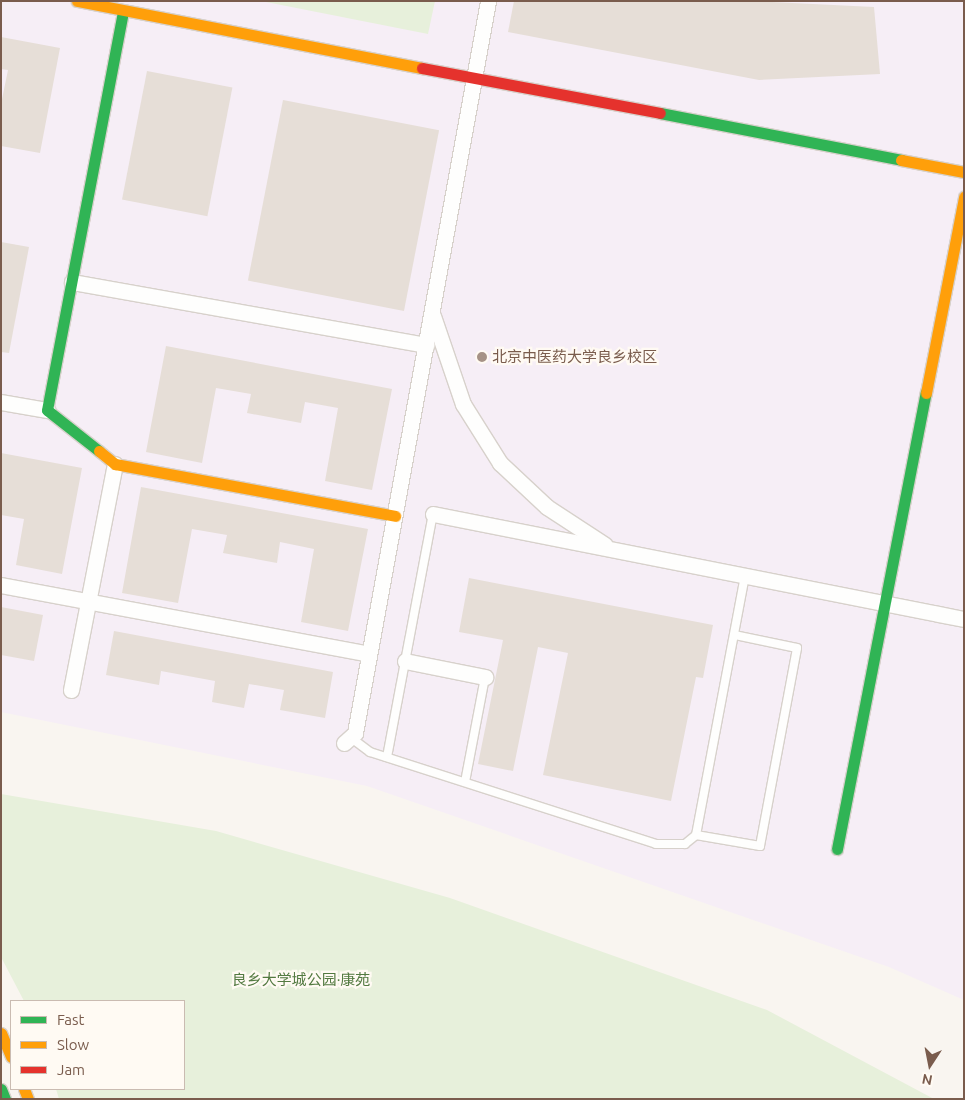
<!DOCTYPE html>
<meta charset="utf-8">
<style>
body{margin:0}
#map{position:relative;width:965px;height:1100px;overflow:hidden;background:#f9f5f0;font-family:Ubuntu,"Noto Sans SC",sans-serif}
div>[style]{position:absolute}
.education>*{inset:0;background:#f6eef6}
.green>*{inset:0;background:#e7f0db}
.building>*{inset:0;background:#e6ded7;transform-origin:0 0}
.roads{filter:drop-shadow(1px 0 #d7d1cb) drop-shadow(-1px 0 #d7d1cb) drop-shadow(0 1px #d7d1cb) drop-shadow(0 -1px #d7d1cb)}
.lane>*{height:8px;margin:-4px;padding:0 4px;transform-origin:4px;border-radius:4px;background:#fefefd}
.street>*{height:15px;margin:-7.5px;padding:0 7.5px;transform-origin:7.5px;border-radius:7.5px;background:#fefefd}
.fast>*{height:11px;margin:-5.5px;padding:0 5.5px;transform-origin:5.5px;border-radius:5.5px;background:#30b455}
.slow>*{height:11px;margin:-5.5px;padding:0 5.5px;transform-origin:5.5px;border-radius:5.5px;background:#ff9f0a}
.jam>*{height:11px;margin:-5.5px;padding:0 5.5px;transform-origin:5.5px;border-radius:5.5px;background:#e5322d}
.dots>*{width:14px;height:14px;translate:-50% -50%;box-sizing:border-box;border:2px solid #fffaf3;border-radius:50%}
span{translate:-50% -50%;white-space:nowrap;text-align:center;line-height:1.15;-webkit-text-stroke:4.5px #fffaf3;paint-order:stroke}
.poi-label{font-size:15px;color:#7a5c4d}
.left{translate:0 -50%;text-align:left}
.park-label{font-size:15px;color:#537a41}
.frame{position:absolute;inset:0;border:2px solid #7a5c4d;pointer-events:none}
.legend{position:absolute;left:10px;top:1000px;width:175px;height:90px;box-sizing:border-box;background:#fffaf3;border:1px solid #cabbb1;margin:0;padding:6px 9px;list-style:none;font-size:15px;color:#7a5c4d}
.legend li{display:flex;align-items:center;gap:10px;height:25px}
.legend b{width:25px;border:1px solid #cabbb1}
.north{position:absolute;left:905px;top:1040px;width:50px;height:50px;-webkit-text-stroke:4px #fffaf3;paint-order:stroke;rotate:191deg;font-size:14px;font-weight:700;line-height:20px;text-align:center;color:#7a5c4d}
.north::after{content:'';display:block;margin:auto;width:18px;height:22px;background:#7a5c4d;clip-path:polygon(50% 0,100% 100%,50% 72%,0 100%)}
</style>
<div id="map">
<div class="education">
<div style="clip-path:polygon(1px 1px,964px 1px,964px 1000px,889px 967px,367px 786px,1px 712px)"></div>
</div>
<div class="green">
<div style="clip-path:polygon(261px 1px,435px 1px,428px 34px)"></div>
<div style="clip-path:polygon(1px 794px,216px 831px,450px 898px,767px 1010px,934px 1099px,59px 1099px,56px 1089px,184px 1089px,184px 1001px,24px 1001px,1px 957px)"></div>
</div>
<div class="building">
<div style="clip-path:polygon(514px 1px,750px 1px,874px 7px,880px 74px,759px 80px,508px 32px)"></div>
<div style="clip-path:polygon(1px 37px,60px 48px,40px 153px,1px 146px,1px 104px,8px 70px,1px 69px)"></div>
<div style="left:147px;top:71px;width:87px;height:131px;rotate:11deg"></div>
<div style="left:283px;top:100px;width:159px;height:184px;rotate:11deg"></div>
<div style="clip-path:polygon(1px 242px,29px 247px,9px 353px,1px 352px)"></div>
<div style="clip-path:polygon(166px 346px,392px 389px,372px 490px,325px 481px,338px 408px,305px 402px,301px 423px,247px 413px,251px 394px,216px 388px,202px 463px,146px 452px)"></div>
<div style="clip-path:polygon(1px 453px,82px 468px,62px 574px,16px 565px,24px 519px,1px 515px)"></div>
<div style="clip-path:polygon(141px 487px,368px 529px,348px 631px,301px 622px,314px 549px,280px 542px,277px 563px,223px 553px,227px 535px,192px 529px,178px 603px,122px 593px)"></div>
<div style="clip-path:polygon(469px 578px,713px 625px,703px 678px,696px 677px,671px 801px,543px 775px,568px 653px,538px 647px,513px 771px,478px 764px,503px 640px,459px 632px)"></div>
<div style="clip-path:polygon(1px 607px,43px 615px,34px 661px,1px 655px)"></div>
<div style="clip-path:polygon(114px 631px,333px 672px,325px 718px,280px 710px,284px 690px,249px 684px,244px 708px,212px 702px,215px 681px,161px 671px,159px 685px,106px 675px)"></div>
</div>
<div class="roads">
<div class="lane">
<div style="left:350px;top:737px;width:25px;rotate:37deg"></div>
<div style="left:370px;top:752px;width:300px;rotate:17.8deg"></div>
<div style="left:656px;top:844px;width:29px"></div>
<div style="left:685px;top:844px;width:14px;rotate:-39deg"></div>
<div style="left:696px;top:835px;width:264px;rotate:-79.3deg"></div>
<div style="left:387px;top:757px;width:247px;rotate:-79.3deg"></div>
<div style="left:465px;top:782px;width:107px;rotate:-79.2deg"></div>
<div style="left:696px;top:835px;width:65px;rotate:9.8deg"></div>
<div style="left:760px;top:846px;width:201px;rotate:-79.4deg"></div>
<div style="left:797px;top:648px;width:63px;rotate:-168.2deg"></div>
</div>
<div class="street">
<div style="left:72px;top:282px;width:360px;rotate:10.1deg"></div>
<div style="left:433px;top:316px;width:93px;rotate:71.2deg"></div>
<div style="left:463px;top:404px;width:70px;rotate:57.9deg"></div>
<div style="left:500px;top:463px;width:64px;rotate:43.1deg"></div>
<div style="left:547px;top:507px;width:69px;rotate:33.2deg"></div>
<div style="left:1px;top:402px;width:47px;rotate:9.9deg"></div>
<div style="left:433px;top:514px;width:541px;rotate:11.19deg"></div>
<div style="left:1px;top:585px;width:374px;rotate:10.6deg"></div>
<div style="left:405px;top:661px;width:82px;rotate:11.3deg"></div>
<div style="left:71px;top:690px;width:230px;rotate:-79deg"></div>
<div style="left:344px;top:743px;width:15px;rotate:-42deg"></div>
<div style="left:355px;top:733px;width:744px;rotate:-79.7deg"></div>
</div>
<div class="fast">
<div style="left:660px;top:113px;width:246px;rotate:11deg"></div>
<div style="left:99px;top:451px;width:66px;rotate:-141.7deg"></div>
<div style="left:47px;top:410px;width:406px;rotate:-79.2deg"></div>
<div style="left:837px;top:849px;width:465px;rotate:-79deg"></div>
<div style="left:1px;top:1089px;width:11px;rotate:68deg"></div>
</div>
<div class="slow">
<div style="left:77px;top:1px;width:351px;rotate:11deg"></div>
<div style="left:901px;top:160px;width:64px;rotate:10.8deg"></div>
<div style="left:926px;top:393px;width:200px;rotate:-79deg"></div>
<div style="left:99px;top:451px;width:21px;rotate:39deg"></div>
<div style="left:115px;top:464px;width:285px;rotate:10.5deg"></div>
<div style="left:1px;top:1033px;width:26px;rotate:67deg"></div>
<div style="left:24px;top:1089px;width:11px;rotate:68deg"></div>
</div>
<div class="jam">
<div style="left:422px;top:68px;width:242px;rotate:10.7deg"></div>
</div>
</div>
<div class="dots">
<div style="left:482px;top:357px;background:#a69286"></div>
</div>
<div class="poi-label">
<span class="left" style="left:492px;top:357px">北京中医药大学良乡校区</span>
</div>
<div class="park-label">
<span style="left:301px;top:980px">良乡大学城公园·康苑</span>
</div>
<div class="frame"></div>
<ul class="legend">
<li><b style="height:6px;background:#30b455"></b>Fast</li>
<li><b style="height:6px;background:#ff9f0a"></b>Slow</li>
<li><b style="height:6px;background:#e5322d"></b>Jam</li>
</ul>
<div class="north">N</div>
</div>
